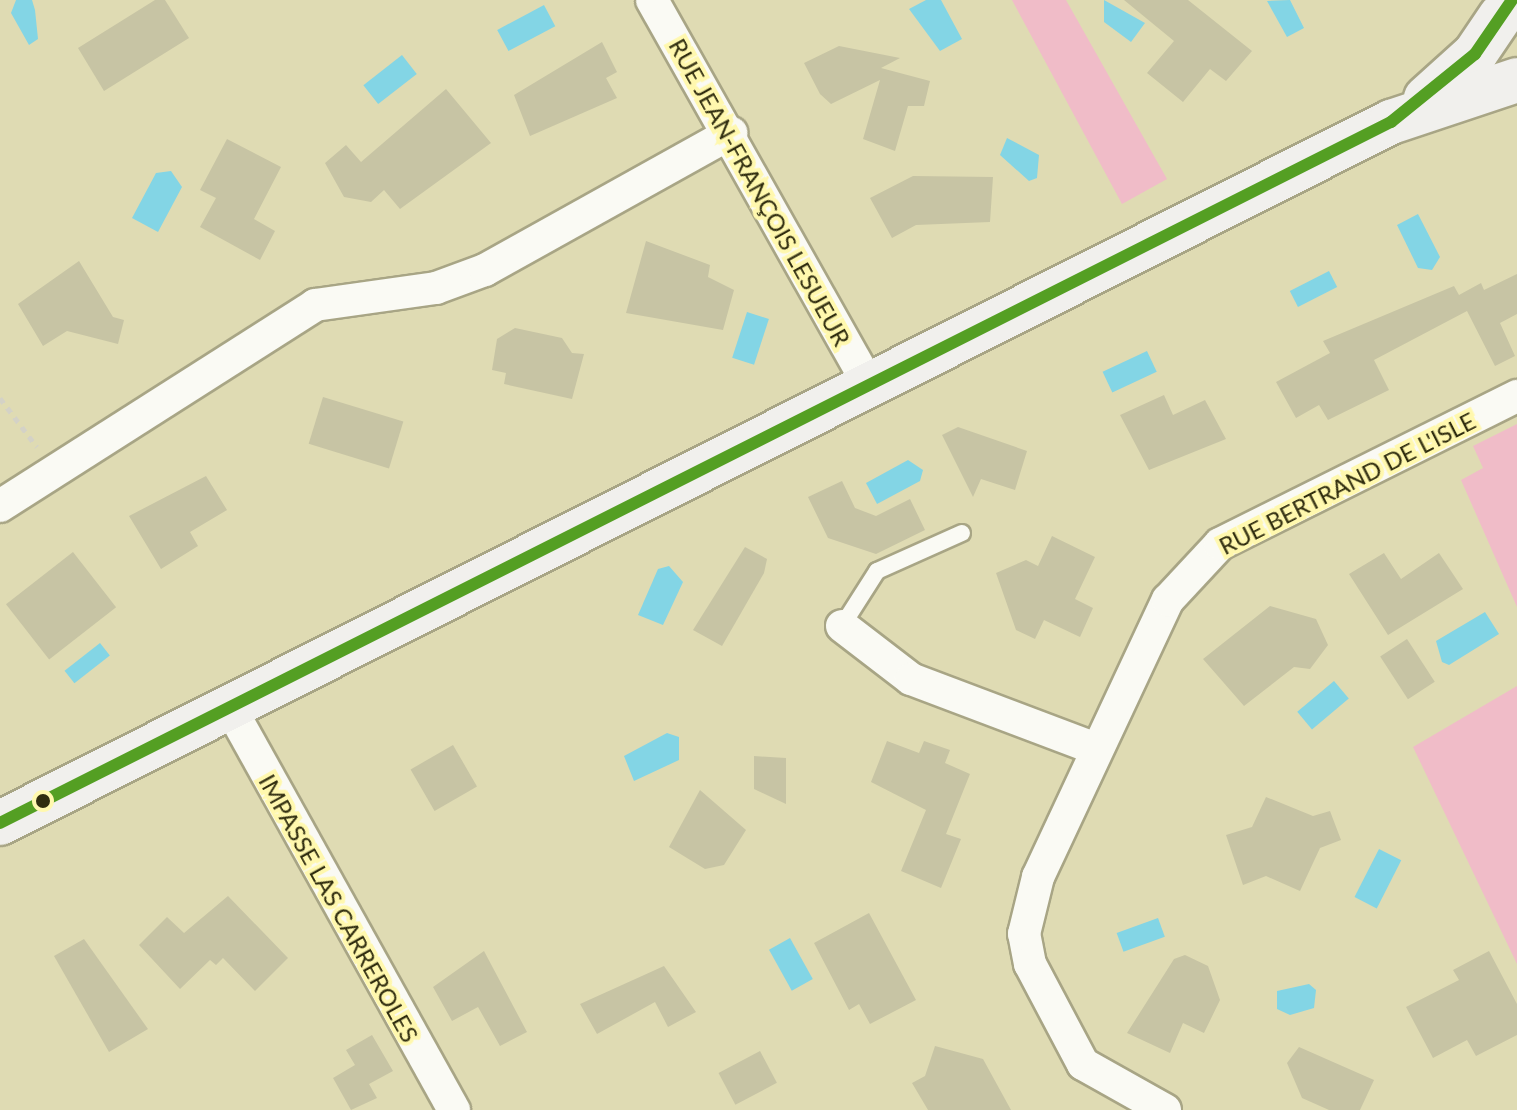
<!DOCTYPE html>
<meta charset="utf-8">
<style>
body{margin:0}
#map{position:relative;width:1517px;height:1110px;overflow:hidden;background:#dfdbb3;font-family:Lato,sans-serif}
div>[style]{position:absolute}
.green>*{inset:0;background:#f0bcc8}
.water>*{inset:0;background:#83d5e5;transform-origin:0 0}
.building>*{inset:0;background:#c7c4a4;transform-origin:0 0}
.path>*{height:5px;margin-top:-2.5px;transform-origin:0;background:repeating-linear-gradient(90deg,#d4d2c6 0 6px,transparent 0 12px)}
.roads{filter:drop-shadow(2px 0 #a8a585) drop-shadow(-2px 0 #a8a585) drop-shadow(0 2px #a8a585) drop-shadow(0 -2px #a8a585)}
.lane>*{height:16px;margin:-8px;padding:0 8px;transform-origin:8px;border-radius:8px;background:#fafaf4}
.street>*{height:32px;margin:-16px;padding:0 16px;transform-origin:16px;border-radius:16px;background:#fafaf4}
.secondary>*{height:44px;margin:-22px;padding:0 22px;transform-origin:22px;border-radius:22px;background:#f1f0ed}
.bus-1>*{height:12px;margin:-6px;padding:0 6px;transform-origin:6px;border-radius:6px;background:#549f23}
.dots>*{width:22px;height:22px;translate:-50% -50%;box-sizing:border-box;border:4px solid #fff8ae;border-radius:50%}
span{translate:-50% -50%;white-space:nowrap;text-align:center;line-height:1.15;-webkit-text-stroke:8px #fff8ae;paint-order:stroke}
.street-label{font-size:24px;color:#302d0f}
</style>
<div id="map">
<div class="green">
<div style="clip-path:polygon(1012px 0,1066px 0,1167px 179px,1122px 204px)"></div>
<div style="clip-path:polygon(1517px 424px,1517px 607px,1461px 480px,1483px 468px,1473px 446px)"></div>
<div style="clip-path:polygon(1517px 686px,1517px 964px,1413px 747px)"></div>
</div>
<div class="water">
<div style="clip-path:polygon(16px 0,32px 0,35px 10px,38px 39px,29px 45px,11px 13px)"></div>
<div style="clip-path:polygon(926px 0,941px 0,962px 39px,940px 51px,909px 9px)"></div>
<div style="clip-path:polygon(1104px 0,1145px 23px,1131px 42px,1104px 22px)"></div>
<div style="clip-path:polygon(1290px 0,1304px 28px,1287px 37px,1267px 1px)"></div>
<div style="left:544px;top:5px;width:24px;height:53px;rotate:62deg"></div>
<div style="left:402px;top:55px;width:24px;height:49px;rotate:52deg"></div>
<div style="clip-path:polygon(1007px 138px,1039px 155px,1037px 178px,1029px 181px,1000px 155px)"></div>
<div style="clip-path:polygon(171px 171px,182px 187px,158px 232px,132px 218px,156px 173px)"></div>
<div style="clip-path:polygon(1418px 214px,1440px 257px,1432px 270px,1418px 268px,1397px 225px)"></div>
<div style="left:1329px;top:271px;width:18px;height:44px;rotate:63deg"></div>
<div style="left:747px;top:312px;width:23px;height:48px;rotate:18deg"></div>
<div style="left:1147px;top:351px;width:23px;height:49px;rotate:65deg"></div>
<div style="clip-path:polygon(908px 460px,923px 470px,920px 481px,877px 504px,866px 483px)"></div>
<div style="clip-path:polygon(669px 566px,683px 582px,663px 625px,638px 615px,658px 569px)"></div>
<div style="clip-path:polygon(1485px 612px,1499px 634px,1449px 665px,1442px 662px,1436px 641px)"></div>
<div style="left:100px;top:643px;width:16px;height:45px;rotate:52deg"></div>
<div style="left:1334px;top:681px;width:23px;height:48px;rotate:50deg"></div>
<div style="clip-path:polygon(667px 733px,679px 737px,679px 760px,634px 781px,624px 756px)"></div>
<div style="left:1379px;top:849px;width:25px;height:54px;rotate:27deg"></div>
<div style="left:1158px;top:918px;width:20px;height:44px;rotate:70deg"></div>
<div style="left:790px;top:938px;width:47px;height:24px;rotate:61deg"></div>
<div style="clip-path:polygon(1309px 984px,1316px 990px,1314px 1008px,1290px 1015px,1277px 1009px,1277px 991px)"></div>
</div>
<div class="building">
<div style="clip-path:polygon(155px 0,165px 0,189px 38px,104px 91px,78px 48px)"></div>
<div style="clip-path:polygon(1124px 0,1188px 0,1252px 51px,1226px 81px,1210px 69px,1183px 102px,1147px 73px,1174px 41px)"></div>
<div style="clip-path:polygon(602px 42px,617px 72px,606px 78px,617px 98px,530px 136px,514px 95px)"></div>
<div style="clip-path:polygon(839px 46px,900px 58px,881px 68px,930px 81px,924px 106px,908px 106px,895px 151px,863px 139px,880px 80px,831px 104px,820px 94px,804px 63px)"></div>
<div style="clip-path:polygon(446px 89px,491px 143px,400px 209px,384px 190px,371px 202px,344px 197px,325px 163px,346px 145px,361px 162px)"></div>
<div style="clip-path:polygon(227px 139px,281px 167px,254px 219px,275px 231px,260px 260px,200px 227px,216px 198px,200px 190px)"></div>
<div style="clip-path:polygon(913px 176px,993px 177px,990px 222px,916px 225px,892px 238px,870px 198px)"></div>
<div style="clip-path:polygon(646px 241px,710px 265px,708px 277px,734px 290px,723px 330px,626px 313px)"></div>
<div style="clip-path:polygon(79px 261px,113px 317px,124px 320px,118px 344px,67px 331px,43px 346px,18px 304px)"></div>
<div style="clip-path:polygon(1517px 274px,1517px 314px,1500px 323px,1515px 356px,1495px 366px,1467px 311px,1374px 360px,1389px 390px,1328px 420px,1319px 405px,1296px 418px,1276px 382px,1330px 353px,1323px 341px,1454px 286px,1459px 295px,1481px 283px,1484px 290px)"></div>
<div style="clip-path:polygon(515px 328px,562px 338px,572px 353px,584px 354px,572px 399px,504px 384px,506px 373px,492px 370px,497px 339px)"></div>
<div style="clip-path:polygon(1164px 395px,1173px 415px,1205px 400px,1226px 439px,1149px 470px,1120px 415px)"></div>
<div style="left:323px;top:397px;width:84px;height:49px;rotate:17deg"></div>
<div style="clip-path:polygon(958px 427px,1027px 451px,1015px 490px,981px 479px,973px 497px,942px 435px)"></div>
<div style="clip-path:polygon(206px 476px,227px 510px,190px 532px,198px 546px,161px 569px,129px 516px)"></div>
<div style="clip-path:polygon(842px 481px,855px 508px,876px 516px,910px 499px,925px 530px,876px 554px,828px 538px,808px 497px)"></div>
<div style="clip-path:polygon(1052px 536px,1095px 557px,1075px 599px,1093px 608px,1080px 637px,1044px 620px,1035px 639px,1016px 630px,996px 573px,1026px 560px,1038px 566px)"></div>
<div style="clip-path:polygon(745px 547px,767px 559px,764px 573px,722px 646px,693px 630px)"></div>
<div style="left:73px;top:552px;width:70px;height:85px;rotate:52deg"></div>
<div style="clip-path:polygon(1384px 553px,1401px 579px,1439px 553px,1463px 589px,1388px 635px,1349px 574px)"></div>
<div style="clip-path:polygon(1270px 606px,1316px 619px,1328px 645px,1310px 669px,1294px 667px,1244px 706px,1203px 659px)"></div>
<div style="left:1407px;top:639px;width:51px;height:32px;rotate:57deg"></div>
<div style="clip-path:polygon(887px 741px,919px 753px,924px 741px,950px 750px,945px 763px,970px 774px,946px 834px,961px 839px,941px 888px,901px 871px,926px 810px,871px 782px)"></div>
<div style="left:453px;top:745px;width:48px;height:49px;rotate:60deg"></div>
<div style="clip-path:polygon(754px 756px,786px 758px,786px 804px,754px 789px)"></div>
<div style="clip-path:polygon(700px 790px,746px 830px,724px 865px,705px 869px,669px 847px)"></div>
<div style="clip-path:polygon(1266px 797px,1313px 816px,1330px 811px,1341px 840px,1320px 848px,1300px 891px,1266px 876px,1243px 885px,1226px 835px,1252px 827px)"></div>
<div style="clip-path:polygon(228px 896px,288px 958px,255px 991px,223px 958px,216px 965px,210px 960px,180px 989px,139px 945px,167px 917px,184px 933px)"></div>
<div style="clip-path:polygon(869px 913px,916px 1000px,870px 1024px,859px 1004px,849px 1010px,814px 943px)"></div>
<div style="clip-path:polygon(84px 939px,148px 1029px,109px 1052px,54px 956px)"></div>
<div style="clip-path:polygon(484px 951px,527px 1032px,500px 1046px,478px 1007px,452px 1021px,433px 987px)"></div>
<div style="clip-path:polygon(1489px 951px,1517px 1004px,1517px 1035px,1476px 1056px,1467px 1040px,1433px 1058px,1406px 1007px,1459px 980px,1453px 970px)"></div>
<div style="clip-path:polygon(1185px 955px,1208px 966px,1220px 1000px,1204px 1033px,1183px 1023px,1170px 1053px,1127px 1033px,1174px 959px)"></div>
<div style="clip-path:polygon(664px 966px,696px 1012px,668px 1027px,655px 1002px,597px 1034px,580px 1004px)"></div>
<div style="clip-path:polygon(372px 1035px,393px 1071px,369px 1084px,377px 1098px,351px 1110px,333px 1078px,355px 1065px,346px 1050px)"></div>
<div style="clip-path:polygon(935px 1046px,983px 1059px,1011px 1110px,928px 1110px,912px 1083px,925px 1076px)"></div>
<div style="clip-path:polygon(1299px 1047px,1374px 1080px,1360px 1110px,1329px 1110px,1302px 1098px,1287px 1063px)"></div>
<div style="left:760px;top:1051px;width:36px;height:47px;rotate:62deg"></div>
</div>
<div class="path">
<div style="left:0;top:398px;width:61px;rotate:52.9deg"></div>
</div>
<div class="roads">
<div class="lane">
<div style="left:842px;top:626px;width:65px;rotate:-57.5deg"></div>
<div style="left:877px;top:571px;width:93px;rotate:-24.1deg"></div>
</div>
<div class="street">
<div style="left:652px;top:0;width:441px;rotate:60.6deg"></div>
<div style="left:0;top:506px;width:374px;rotate:-32.5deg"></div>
<div style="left:315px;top:305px;width:122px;rotate:-8deg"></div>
<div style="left:436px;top:288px;width:52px;rotate:-20.2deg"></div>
<div style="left:485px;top:270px;width:282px;rotate:-29.1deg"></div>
<div style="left:842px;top:626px;width:87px;rotate:37.5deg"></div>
<div style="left:911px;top:679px;width:198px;rotate:20.7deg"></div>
<div style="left:228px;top:704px;width:465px;rotate:60.9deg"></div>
<div style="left:1165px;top:1110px;width:94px;rotate:-150.7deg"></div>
<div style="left:1083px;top:1064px;width:113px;rotate:-117.9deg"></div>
<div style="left:1030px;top:964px;width:31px;rotate:-101deg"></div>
<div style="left:1024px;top:934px;width:59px;rotate:-76.2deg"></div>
<div style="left:1038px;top:877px;width:306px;rotate:-64.9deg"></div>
<div style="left:1168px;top:600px;width:76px;rotate:-47.1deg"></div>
<div style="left:1220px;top:544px;width:332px;rotate:-26.5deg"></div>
</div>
<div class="secondary">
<div style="left:1426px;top:98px;width:66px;rotate:-41.9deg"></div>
<div style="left:1475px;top:54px;width:45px;rotate:-56deg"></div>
<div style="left:0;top:823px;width:1558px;rotate:-26.75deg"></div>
<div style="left:1391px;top:122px;width:133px;rotate:-18.4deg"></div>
</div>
</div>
<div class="bus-1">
<div style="left:0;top:823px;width:1558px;rotate:-26.75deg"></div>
<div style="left:1391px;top:122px;width:108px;rotate:-39deg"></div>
<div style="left:1475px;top:54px;width:65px;rotate:-55.6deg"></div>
</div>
<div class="dots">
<div style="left:43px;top:801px;background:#302d0f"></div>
</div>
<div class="street-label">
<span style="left:760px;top:192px;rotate:61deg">RUE JEAN-FRANÇOIS LESUEUR</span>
<span style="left:1347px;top:483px;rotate:-27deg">RUE BERTRAND DE L'ISLE</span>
<span style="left:339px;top:908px;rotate:61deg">IMPASSE LAS CARREROLES</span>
</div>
</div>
